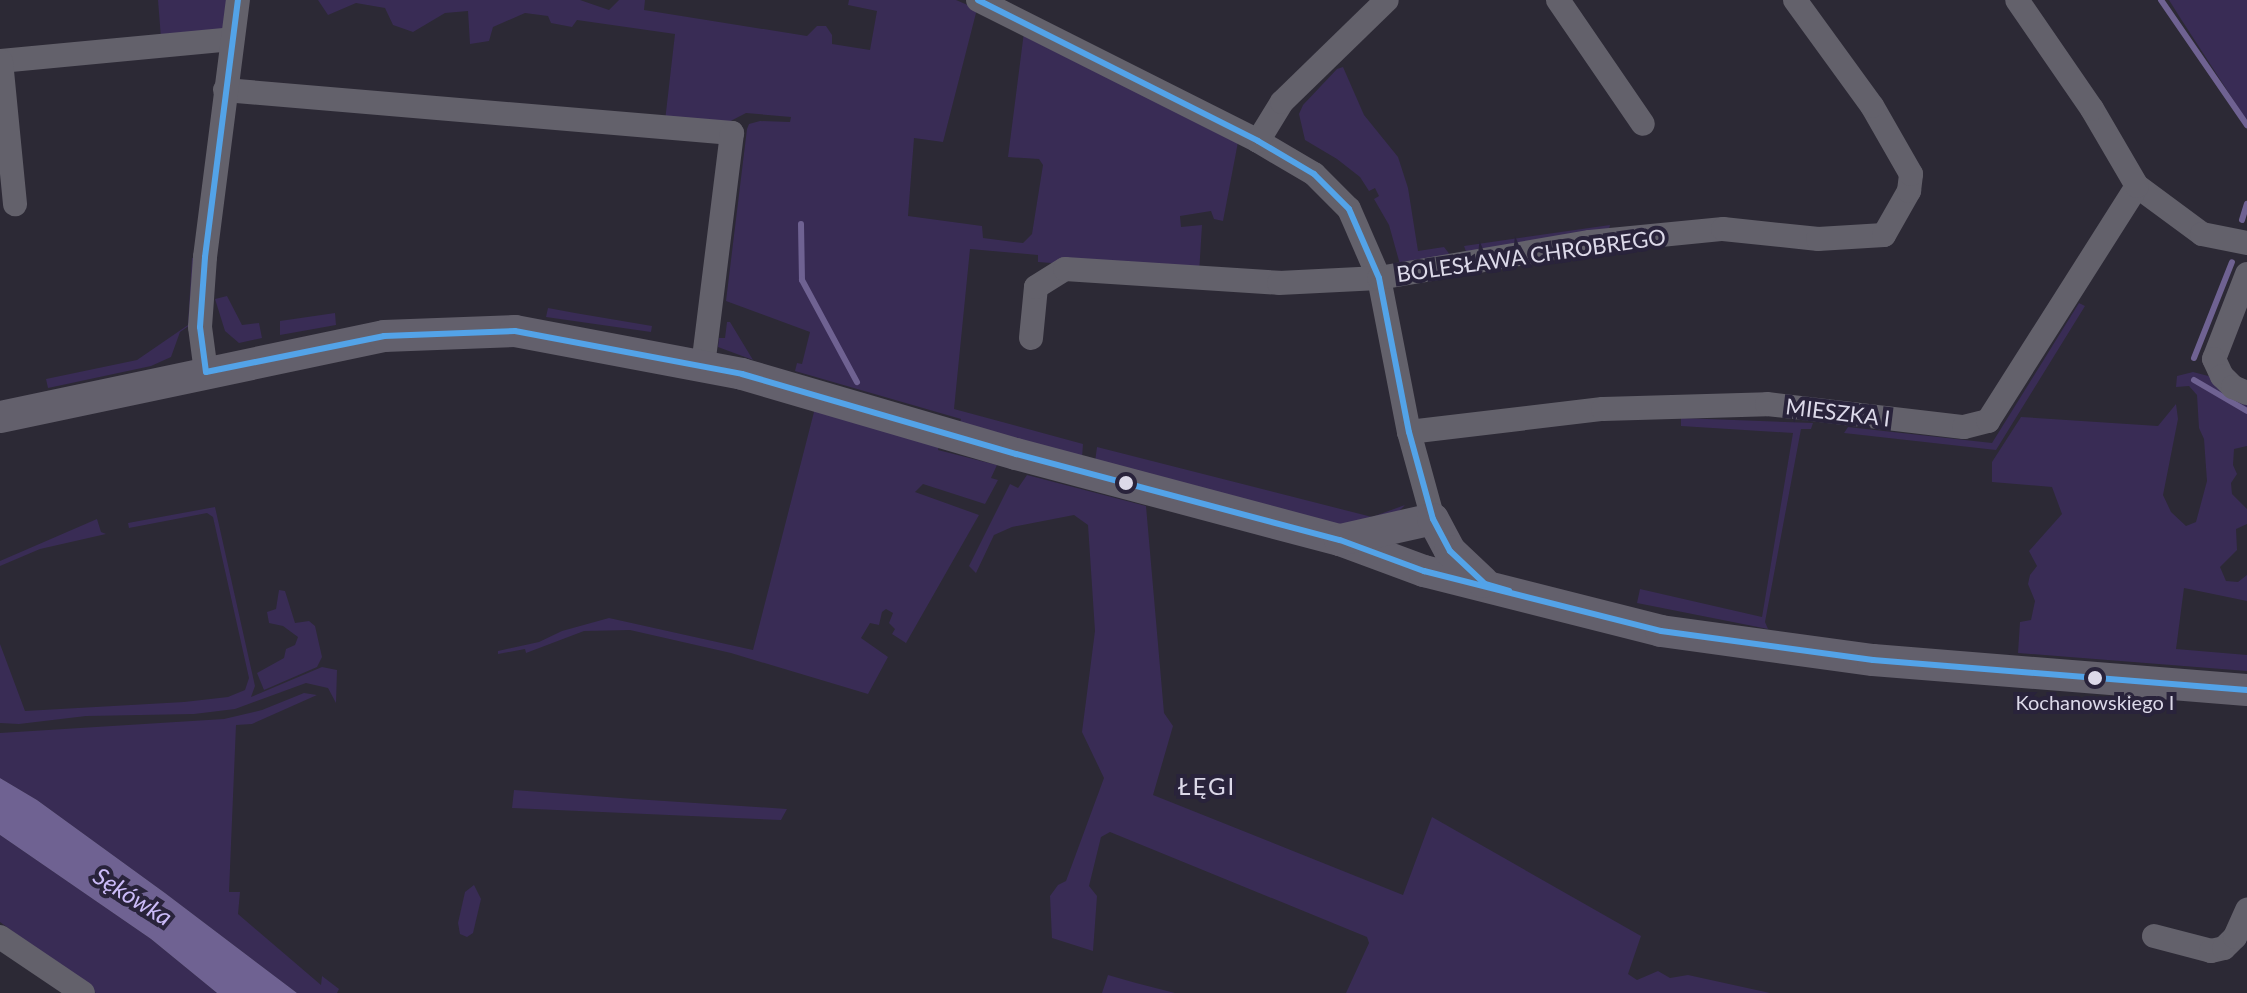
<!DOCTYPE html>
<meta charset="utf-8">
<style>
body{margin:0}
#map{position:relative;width:2247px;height:993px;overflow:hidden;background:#2c2935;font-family:Lato,sans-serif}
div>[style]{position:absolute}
.green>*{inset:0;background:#392c55}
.water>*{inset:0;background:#6f6292}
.stream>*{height:6px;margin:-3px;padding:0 3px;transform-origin:3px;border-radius:3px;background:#6f6292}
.street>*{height:24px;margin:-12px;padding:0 12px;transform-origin:12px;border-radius:12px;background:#63616b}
.secondary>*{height:32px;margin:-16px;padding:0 16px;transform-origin:16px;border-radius:16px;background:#63606c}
.bus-1>*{height:6px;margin:-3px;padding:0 3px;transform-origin:3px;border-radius:3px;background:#53a3e8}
.dots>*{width:22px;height:22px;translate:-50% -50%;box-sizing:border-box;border:4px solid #29233b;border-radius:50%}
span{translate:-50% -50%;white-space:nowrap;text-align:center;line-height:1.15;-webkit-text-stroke:8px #29233b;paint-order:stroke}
.bus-label{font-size:20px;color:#dcd9e9}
.street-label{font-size:22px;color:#dcd9e9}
.neighbourhood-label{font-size:24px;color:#dcd9e9;letter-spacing:2px}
.water-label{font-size:24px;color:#cbbbf8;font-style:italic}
</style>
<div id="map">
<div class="green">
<div style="clip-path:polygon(158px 0,231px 0,224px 30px,161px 38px)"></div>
<div style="clip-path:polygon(318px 0,580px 0,609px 10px,619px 0,645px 0,644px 10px,807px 36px,817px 26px,826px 26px,832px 35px,832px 44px,870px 50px,877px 11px,848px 5px,849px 0,956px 0,977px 9px,943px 142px,914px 138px,908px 216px,982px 226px,983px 238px,1023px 243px,1032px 234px,1043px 165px,1039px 159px,1008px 157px,1024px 32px,1238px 142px,1223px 221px,1214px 219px,1211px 211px,1180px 216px,1181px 227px,1202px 225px,1199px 274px,1038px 262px,1038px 255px,970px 249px,954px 409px,1083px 444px,1082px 458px,959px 426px,961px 419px,795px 371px,797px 363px,802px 364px,810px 332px,726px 301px,747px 129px,749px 124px,760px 121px,790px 122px,791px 117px,746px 113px,721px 126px,665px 121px,675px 34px,577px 20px,572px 27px,551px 23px,548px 16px,525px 13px,493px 27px,489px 41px,470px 44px,468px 11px,445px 13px,413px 32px,393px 25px,385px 8px,356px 3px,328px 15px)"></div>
<div style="clip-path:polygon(2169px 0,2247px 0,2247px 121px,2179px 16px)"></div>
<div style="clip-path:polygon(1343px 67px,1364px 115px,1398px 157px,1408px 188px,1418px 251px,1444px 247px,1454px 260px,1401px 268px,1389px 225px,1374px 199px,1379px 196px,1375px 188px,1369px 191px,1360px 177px,1337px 159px,1305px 140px,1299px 114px,1303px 105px,1337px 69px)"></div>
<div style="clip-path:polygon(1610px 225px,1608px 234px,1468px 257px,1464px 246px)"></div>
<div style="clip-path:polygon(192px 258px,198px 258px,190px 325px,180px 332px,171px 357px,151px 366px,48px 388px,46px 379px,137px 360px,188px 325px)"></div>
<div style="clip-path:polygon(227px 296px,242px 325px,259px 323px,262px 338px,239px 343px,225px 331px,215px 299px)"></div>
<div style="clip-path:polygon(2079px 303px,2085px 306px,1996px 450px,1844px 433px,1848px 427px,1992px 443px)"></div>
<div style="clip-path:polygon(548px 308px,575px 313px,652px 326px,651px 332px,546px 317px)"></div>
<div style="clip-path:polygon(335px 313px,336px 325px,280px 335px,280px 321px)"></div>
<div style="clip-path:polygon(727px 322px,730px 322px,753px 360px,718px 347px,719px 338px,725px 338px)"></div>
<div style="clip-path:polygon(2193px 372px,2216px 378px,2247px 399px,2247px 446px,2234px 449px,2233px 465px,2237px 474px,2231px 483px,2232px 494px,2247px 509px,2247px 524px,2236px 529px,2237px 550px,2220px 567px,2226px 581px,2238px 582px,2247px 575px,2247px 601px,2184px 588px,2176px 649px,2247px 655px,2247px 671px,2018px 653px,2020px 622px,2031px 620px,2035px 601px,2028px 584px,2030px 575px,2037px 566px,2029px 551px,2062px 514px,2052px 487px,1992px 482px,1992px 462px,2021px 417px,2158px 426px,2176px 404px,2178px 419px,2163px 495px,2171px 512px,2186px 526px,2196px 522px,2207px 481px,2204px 439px,2199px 428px,2197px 395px,2189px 386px,2176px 387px,2177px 376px)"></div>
<div style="clip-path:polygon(815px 408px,940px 443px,938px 450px,997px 465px,991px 478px,998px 480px,985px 504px,923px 484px,915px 492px,979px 515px,906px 643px,892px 634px,895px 629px,889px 623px,893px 613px,886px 609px,882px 612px,879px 625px,870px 623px,861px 638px,888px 657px,868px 694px,731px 653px,630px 630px,584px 631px,526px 653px,525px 649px,498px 654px,498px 651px,539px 642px,562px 631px,609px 618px,753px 650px)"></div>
<div style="clip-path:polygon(1681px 418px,1813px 423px,1811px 429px,1801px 429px,1765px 622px,1768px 629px,1637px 603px,1640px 589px,1762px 617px,1793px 433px,1681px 426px)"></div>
<div style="clip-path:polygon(1097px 447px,1372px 517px,1405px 505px,1396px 514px,1353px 529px,1095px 462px)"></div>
<div style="clip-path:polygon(1027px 475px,1146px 506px,1164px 713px,1173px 726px,1153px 795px,1403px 895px,1432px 817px,1641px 936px,1628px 974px,1637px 980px,1658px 971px,1670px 978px,1688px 975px,1770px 993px,1346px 993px,1369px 943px,1367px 937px,1110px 832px,1101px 837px,1089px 886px,1097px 896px,1093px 951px,1052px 938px,1050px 896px,1058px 885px,1066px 881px,1104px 778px,1082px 732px,1095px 631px,1088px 525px,1074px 515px,1012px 527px,994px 535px,976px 573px,969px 566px,1010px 484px,1018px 488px)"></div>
<div style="clip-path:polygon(215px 507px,255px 686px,251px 697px,322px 667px,337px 670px,336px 703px,328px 688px,306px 683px,235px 709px,194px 714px,86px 716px,19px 724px,0 723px,0 644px,25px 711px,184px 702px,228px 697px,245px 690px,249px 678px,213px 517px,207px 513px,129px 528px,128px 523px)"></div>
<div style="clip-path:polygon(97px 519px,101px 532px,106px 534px,40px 549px,0 566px,0 561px)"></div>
<div style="clip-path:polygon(279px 590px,285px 591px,295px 623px,309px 621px,315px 626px,322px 657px,317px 667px,264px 690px,257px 673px,284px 658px,286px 649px,295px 645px,298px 637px,283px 626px,269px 623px,267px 612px,276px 609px)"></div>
<div style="clip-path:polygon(304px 693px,317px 695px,252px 724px,236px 725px,229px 892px,240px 892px,238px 914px,321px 985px,322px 976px,339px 989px,337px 993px,297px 993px,165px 893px,37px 800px,0 778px,0 733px,224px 719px,262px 710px)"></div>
<div style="clip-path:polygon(514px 790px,634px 799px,787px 809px,781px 820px,512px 808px)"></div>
<div style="clip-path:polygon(0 835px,151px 939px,217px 993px,96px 993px,0 922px)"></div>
<div style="clip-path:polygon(474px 885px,481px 899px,473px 933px,467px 937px,460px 934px,458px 923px,465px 892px)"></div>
<div style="clip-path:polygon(1108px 975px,1136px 983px,1175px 993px,1102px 993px)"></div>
</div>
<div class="water">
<div style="clip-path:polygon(0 778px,37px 800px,165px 893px,297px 993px,217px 993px,151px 939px,0 835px)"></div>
</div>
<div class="stream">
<div style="left:2161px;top:0;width:152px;rotate:55.5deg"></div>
<div style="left:2242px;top:220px;width:17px;rotate:-73deg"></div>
<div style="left:801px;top:224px;width:56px;rotate:89deg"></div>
<div style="left:802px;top:280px;width:116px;rotate:61.7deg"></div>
<div style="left:2194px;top:358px;width:103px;rotate:-68.4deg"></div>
<div style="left:2194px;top:380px;width:61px;rotate:30.3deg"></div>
</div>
<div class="street">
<div style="left:978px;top:0;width:313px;rotate:26.7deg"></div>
<div style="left:1258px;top:141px;width:65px;rotate:30.5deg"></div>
<div style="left:1314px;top:174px;width:49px;rotate:45deg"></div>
<div style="left:1349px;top:209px;width:75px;rotate:66.5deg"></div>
<div style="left:1379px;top:278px;width:157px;rotate:79deg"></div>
<div style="left:1409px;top:432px;width:90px;rotate:74.6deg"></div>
<div style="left:1558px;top:0;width:150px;rotate:55.6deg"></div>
<div style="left:0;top:61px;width:233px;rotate:-5.4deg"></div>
<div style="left:1px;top:61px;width:144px;rotate:84.4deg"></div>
<div style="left:225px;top:90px;width:509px;rotate:4.85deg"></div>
<div style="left:732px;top:133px;width:235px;rotate:97.1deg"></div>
<div style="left:1258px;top:141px;width:46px;rotate:-58.4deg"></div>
<div style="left:1282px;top:102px;width:146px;rotate:-44.2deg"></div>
<div style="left:2137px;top:186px;width:81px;rotate:36.4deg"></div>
<div style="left:2202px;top:234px;width:46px;rotate:11.3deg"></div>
<div style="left:2247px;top:274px;width:91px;rotate:111.2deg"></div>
<div style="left:2214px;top:359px;width:19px;rotate:65deg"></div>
<div style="left:2222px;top:376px;width:16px;rotate:45deg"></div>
<div style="left:2233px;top:387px;width:15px;rotate:23deg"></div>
<div style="left:1031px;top:338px;width:51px;rotate:-84.4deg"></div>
<div style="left:1036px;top:287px;width:34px;rotate:-32deg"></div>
<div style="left:1065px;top:269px;width:214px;rotate:3.7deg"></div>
<div style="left:1279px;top:283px;width:100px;rotate:-2.9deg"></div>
<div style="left:1379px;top:278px;width:214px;rotate:-9.7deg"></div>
<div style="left:1590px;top:242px;width:134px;rotate:-5.6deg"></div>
<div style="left:1723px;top:229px;width:96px;rotate:6deg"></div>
<div style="left:1818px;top:239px;width:66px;rotate:-3.5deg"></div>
<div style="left:1884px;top:235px;width:51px;rotate:-60.4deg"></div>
<div style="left:1909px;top:191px;width:17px;rotate:-83deg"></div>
<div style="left:1911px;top:174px;width:78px;rotate:-119.8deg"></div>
<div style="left:1872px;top:106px;width:131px;rotate:-126deg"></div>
<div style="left:206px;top:372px;width:45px;rotate:-97.6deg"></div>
<div style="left:200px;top:327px;width:70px;rotate:-85.9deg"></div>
<div style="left:205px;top:257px;width:259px;rotate:-82.7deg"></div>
<div style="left:1409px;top:432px;width:195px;rotate:-6.8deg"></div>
<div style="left:1603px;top:409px;width:164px;rotate:-1.7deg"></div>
<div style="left:1767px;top:404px;width:198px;rotate:6.7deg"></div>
<div style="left:1964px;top:427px;width:25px;rotate:-14deg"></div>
<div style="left:1988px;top:421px;width:278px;rotate:-57.6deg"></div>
<div style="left:2137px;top:186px;width:89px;rotate:-120.3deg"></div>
<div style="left:2092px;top:109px;width:132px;rotate:-124.5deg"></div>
<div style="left:2154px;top:936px;width:59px;rotate:14.7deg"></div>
<div style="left:2211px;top:951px;width:13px;rotate:-13deg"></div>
<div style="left:2224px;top:948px;width:16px;rotate:-45deg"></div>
<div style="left:2235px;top:937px;width:30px;rotate:-66deg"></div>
<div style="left:0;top:937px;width:100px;rotate:34deg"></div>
</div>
<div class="secondary">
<div style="left:0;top:417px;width:392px;rotate:-11.9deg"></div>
<div style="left:384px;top:336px;width:131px;rotate:-2.2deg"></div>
<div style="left:515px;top:331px;width:231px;rotate:10.7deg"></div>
<div style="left:742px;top:374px;width:285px;rotate:16.3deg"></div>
<div style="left:1016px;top:454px;width:335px;rotate:14.9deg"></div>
<div style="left:1340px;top:540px;width:90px;rotate:20.3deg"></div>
<div style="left:1424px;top:571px;width:244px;rotate:14.2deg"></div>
<div style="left:1661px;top:631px;width:214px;rotate:7.8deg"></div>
<div style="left:1873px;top:660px;width:375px;rotate:4.6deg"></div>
<div style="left:1340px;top:540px;width:95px;rotate:-12.7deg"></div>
<div style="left:1433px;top:519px;width:36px;rotate:62deg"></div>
<div style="left:1450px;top:551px;width:45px;rotate:43.2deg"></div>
</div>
<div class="bus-1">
<div style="left:978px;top:0;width:313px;rotate:26.7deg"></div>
<div style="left:1258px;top:141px;width:65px;rotate:30.5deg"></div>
<div style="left:1314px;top:174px;width:49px;rotate:45deg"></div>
<div style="left:1349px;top:209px;width:75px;rotate:66.5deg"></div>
<div style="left:1379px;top:278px;width:157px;rotate:79deg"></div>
<div style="left:1409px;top:432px;width:90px;rotate:74.6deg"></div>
<div style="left:1433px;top:519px;width:36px;rotate:62deg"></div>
<div style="left:1450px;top:551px;width:48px;rotate:43.3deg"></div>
<div style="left:1485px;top:584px;width:25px;rotate:16deg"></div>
<div style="left:206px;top:372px;width:182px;rotate:-11.4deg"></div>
<div style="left:384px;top:336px;width:131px;rotate:-2.2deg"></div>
<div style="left:515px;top:331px;width:231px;rotate:10.7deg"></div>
<div style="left:742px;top:374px;width:285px;rotate:16.3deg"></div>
<div style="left:1016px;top:454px;width:335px;rotate:14.9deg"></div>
<div style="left:1340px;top:540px;width:90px;rotate:20.3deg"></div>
<div style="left:1424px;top:571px;width:244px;rotate:14.2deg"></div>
<div style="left:1661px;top:631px;width:214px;rotate:7.8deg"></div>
<div style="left:1873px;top:660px;width:375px;rotate:4.6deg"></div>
<div style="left:206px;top:372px;width:45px;rotate:-97.6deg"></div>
<div style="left:200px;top:327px;width:70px;rotate:-85.9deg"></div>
<div style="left:205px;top:257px;width:259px;rotate:-82.7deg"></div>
</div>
<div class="dots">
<div style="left:1126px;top:483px;background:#dcd9e9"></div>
<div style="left:2095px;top:678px;background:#dcd9e9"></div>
</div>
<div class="bus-label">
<span style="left:2095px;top:702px">Kochanowskiego I</span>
</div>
<div class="street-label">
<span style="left:1531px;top:255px;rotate:-8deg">BOLESŁAWA CHROBREGO</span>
<span style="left:1838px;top:412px;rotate:7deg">MIESZKA I</span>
</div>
<div class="neighbourhood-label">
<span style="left:1207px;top:786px">ŁĘGI</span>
</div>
<div class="water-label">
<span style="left:133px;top:896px;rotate:32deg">Sękówka</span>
</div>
</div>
